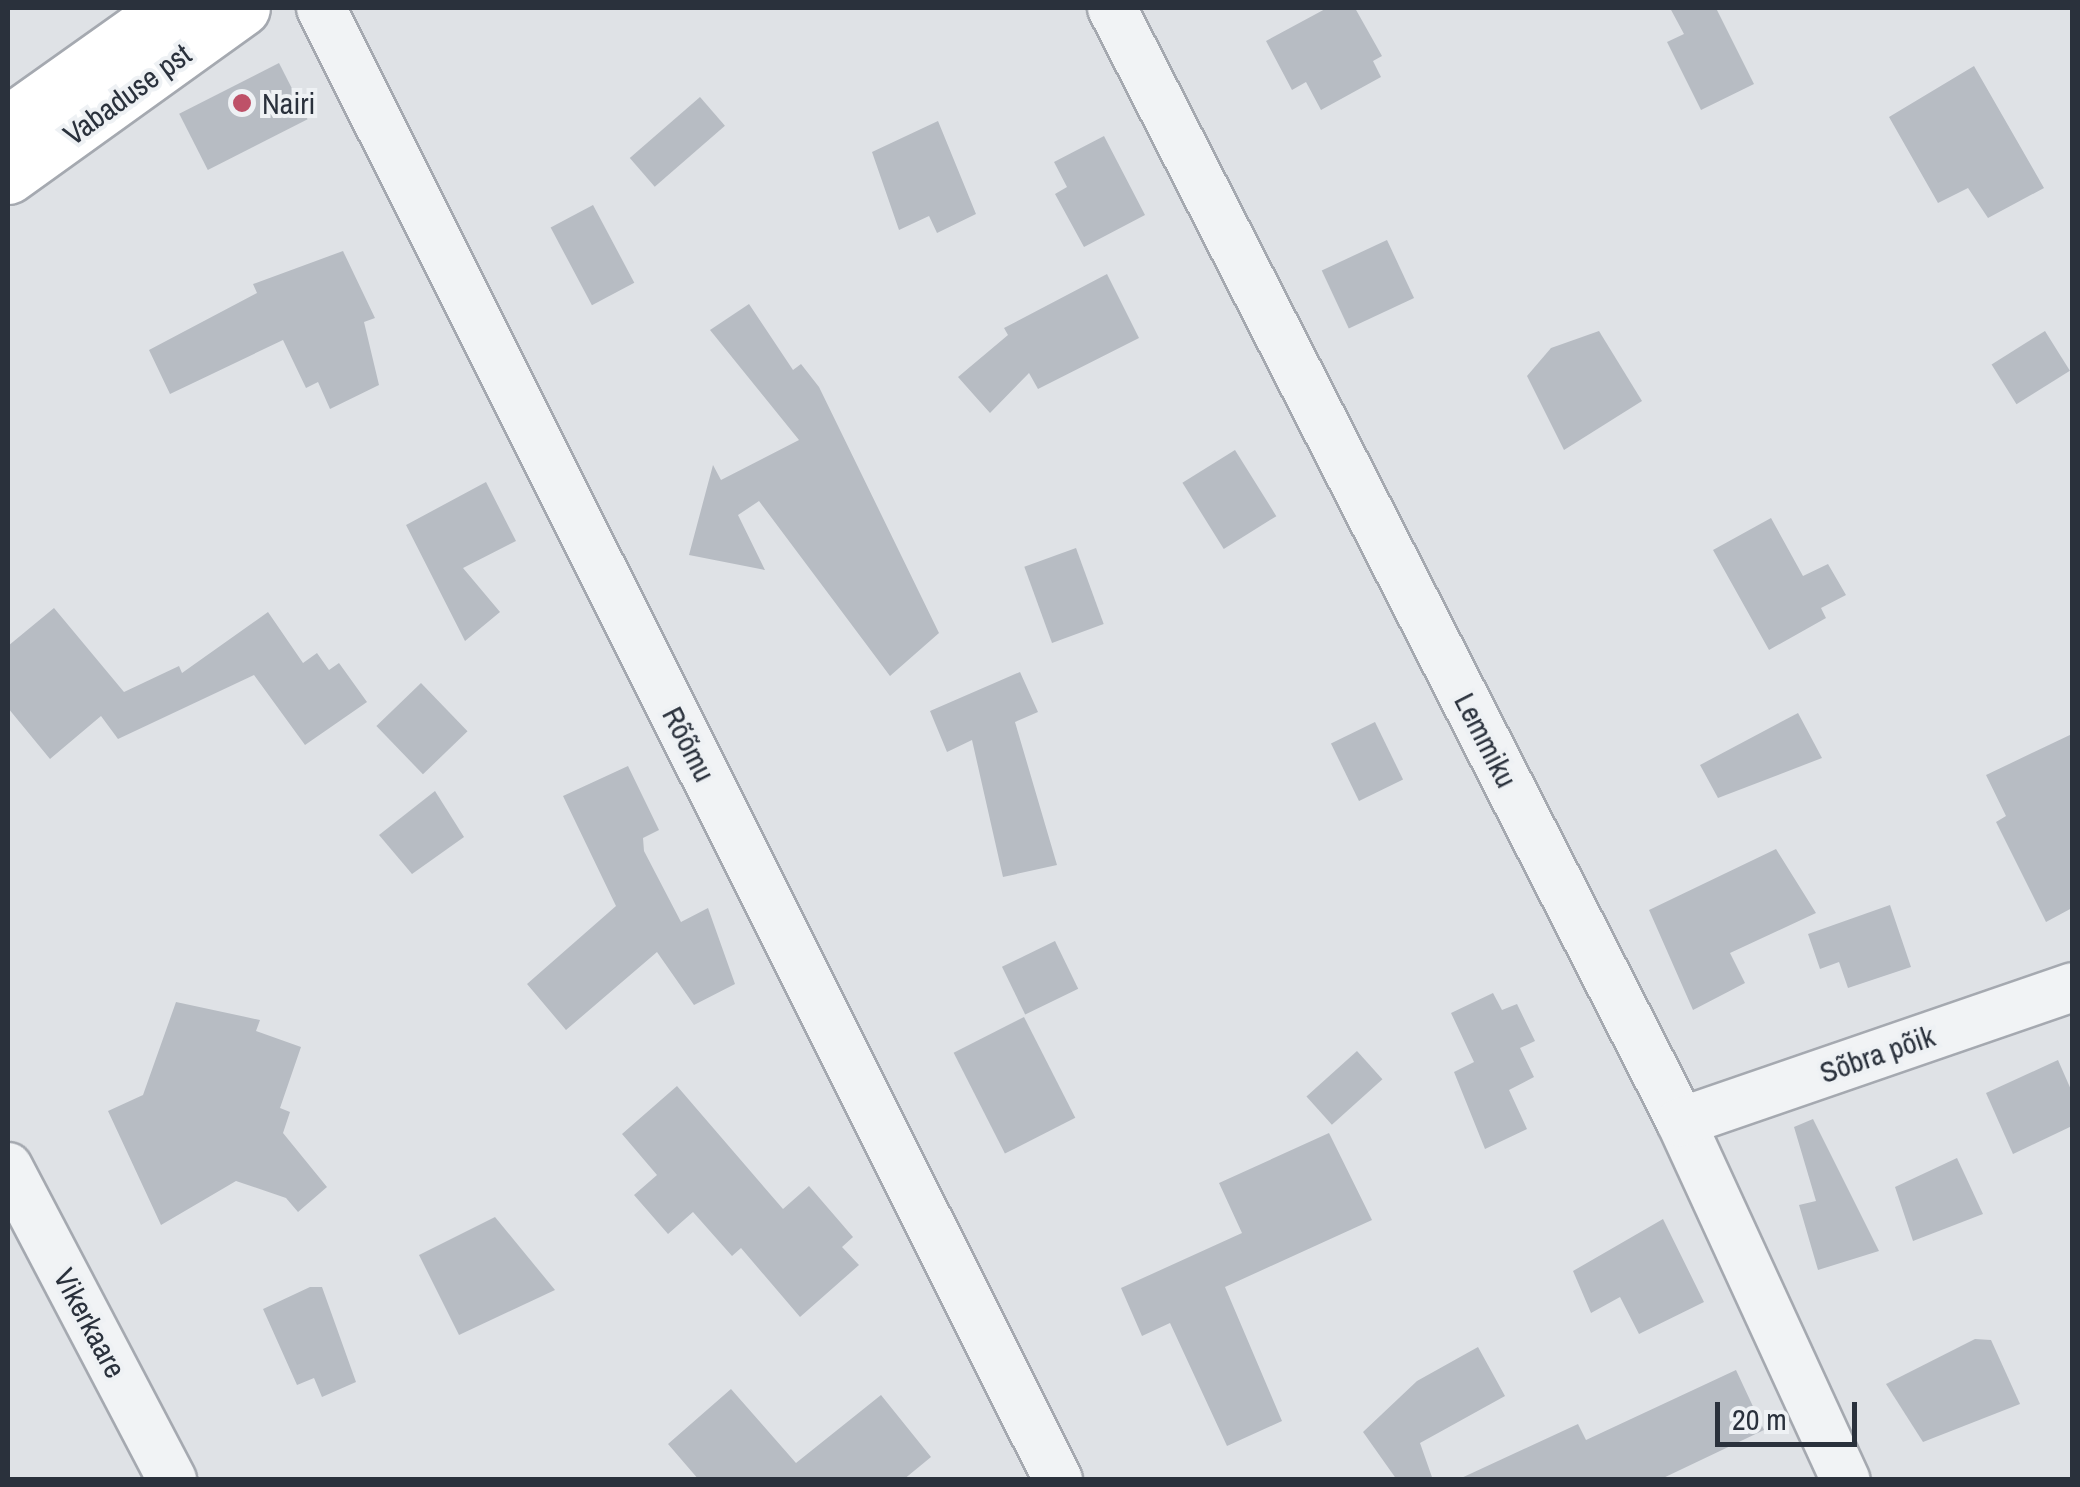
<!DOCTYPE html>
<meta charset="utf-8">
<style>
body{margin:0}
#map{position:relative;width:2080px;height:1487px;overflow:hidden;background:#dfe2e6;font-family:"Archivo Narrow",sans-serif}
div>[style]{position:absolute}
.building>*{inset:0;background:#b7bcc3;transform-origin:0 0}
.roads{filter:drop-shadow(2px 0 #a5a9b0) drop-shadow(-2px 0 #a5a9b0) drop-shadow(0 2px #a5a9b0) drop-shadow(0 -2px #a5a9b0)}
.street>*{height:48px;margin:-24px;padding:0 24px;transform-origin:24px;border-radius:24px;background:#f1f3f5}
.highway>*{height:55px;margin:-27.5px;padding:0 27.5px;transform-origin:27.5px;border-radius:27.5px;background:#fff}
.dots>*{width:28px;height:28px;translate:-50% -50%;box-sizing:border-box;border:5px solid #eef1f4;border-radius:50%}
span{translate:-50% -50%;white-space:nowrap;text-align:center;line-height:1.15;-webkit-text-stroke:8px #eef1f4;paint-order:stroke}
.street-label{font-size:30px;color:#2a313c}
.poi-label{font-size:30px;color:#2a313c}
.left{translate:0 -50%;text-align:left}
.frame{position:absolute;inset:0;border:10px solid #2a313c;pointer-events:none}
.scale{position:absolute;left:1715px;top:1402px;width:142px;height:45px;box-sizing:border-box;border:5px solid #2a313c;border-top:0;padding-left:12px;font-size:30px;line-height:35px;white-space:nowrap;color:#2a313c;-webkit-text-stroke:8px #eef1f4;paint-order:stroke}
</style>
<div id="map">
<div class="building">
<div style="clip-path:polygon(1327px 8px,1355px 8px,1382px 56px,1373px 61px,1381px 77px,1321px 110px,1306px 82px,1292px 90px,1266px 41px)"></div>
<div style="clip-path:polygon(1670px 8px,1716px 8px,1754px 84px,1701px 110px,1667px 42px,1684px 34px)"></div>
<div style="left:279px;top:63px;width:63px;height:112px;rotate:63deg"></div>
<div style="clip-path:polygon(1974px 66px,2044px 188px,1988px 218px,1968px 188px,1938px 203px,1889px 117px)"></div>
<div style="left:700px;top:97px;width:38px;height:93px;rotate:49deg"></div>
<div style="clip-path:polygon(938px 121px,976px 214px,937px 233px,929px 216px,899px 230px,872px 152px)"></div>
<div style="clip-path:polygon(1104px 136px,1145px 215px,1084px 247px,1055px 194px,1067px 187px,1054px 162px)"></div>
<div style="left:593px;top:205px;width:88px;height:48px;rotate:62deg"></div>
<div style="left:1387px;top:240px;width:64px;height:72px;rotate:65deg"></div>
<div style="clip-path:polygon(343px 251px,375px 318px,364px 322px,379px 385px,330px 409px,318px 382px,306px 388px,283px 340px,170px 394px,149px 350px,257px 293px,253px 284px)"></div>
<div style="clip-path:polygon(1107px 274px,1139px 338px,1038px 389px,1029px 373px,990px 413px,958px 377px,1008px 335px,1004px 328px)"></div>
<div style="clip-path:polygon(749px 304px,793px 370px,801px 364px,819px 387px,939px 633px,890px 676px,759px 501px,738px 515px,765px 570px,689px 555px,713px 465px,721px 480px,799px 440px,710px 330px)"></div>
<div style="clip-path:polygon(1599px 331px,1642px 401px,1564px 450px,1527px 376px,1551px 348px)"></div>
<div style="left:2045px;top:331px;width:47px;height:63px;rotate:58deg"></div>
<div style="left:1235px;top:450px;width:78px;height:62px;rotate:58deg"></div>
<div style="clip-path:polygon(486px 482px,516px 541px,463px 568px,500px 612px,465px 641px,406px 525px)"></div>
<div style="clip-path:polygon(1771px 518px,1803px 576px,1828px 564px,1846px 595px,1821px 608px,1826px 618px,1769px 650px,1713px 550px)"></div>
<div style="left:1076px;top:548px;width:81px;height:55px;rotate:70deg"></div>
<div style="clip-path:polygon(54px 608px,124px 692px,179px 666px,182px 673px,268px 612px,303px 663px,317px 653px,329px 670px,339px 663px,367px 702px,305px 745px,254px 675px,118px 739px,101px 716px,50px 759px,8px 708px,8px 646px)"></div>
<div style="clip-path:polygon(1020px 672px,1038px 712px,1015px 722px,1057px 865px,1003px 877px,972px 740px,947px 752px,930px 711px)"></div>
<div style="left:421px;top:683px;width:67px;height:62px;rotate:46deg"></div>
<div style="clip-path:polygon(1798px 713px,1822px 758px,1718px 798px,1700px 765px)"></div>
<div style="left:1375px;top:722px;width:64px;height:49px;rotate:64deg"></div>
<div style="clip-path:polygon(2072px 734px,2072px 908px,2046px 922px,1996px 822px,2006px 816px,1986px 775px)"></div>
<div style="clip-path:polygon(628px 766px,659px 830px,643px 838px,644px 851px,681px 922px,708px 908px,735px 984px,694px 1005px,657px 952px,566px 1030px,527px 984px,616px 906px,563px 796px)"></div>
<div style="clip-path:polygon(435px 791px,464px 837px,412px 874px,379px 835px)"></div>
<div style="clip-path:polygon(1776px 849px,1816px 913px,1730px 953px,1745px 983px,1693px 1010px,1649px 910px)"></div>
<div style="clip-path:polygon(1890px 905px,1911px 967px,1848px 988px,1839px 962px,1820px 969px,1808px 934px)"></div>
<div style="left:1055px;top:941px;width:53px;height:59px;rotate:64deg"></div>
<div style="clip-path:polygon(1493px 993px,1502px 1010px,1517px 1004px,1535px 1041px,1520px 1048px,1534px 1077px,1509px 1090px,1527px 1129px,1485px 1149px,1454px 1072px,1474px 1062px,1451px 1013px)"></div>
<div style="clip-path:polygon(176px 1002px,260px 1020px,256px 1031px,301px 1047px,280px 1108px,290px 1112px,283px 1133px,327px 1187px,298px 1212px,286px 1198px,236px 1181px,161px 1225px,108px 1111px,143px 1095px)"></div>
<div style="left:1024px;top:1017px;width:113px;height:79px;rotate:63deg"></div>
<div style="left:1357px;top:1051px;width:38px;height:68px;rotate:48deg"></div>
<div style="clip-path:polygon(2058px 1060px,2072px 1092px,2072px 1126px,2013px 1154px,1986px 1093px)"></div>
<div style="clip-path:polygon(677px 1086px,783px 1209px,809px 1186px,853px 1237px,842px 1247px,859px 1265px,800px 1317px,741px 1248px,732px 1256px,693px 1212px,668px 1234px,634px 1195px,657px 1175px,622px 1134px)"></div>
<div style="clip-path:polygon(1813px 1119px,1879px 1251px,1818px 1270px,1799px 1205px,1816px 1201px,1794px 1127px)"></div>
<div style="clip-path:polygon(1329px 1133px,1372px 1220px,1225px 1287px,1282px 1421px,1227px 1446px,1170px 1323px,1142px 1336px,1121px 1288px,1242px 1233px,1219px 1183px)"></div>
<div style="clip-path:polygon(1957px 1158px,1983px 1214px,1913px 1241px,1895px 1187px)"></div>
<div style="clip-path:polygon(495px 1217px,555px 1290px,459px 1335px,419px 1255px)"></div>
<div style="clip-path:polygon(1663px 1219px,1704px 1302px,1639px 1334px,1620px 1297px,1591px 1313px,1573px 1271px)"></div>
<div style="clip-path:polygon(310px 1287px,322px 1287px,356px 1382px,322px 1397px,314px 1378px,297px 1385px,263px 1309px)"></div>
<div style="clip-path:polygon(1975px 1339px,1991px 1340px,2020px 1404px,1923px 1442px,1886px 1384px)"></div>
<div style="clip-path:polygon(1478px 1347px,1505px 1396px,1420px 1443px,1433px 1480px,1397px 1480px,1363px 1432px,1417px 1381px)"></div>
<div style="clip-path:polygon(1736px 1370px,1764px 1430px,1659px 1480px,1457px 1480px,1578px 1424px,1586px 1440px)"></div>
<div style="clip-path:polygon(731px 1389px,796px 1463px,881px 1395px,931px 1457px,903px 1480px,699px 1480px,668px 1444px)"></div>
</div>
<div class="roads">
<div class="street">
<div style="left:321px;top:8px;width:1646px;rotate:63.4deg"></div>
<div style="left:1112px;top:8px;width:1251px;rotate:62.94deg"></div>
<div style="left:1681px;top:1122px;width:394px;rotate:65.3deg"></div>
<div style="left:1681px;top:1122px;width:414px;rotate:-19deg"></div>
<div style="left:8px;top:1167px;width:353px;rotate:62.3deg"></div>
</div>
<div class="highway">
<div style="left:8px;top:124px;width:200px;rotate:-35.4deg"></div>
<div style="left:8px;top:176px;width:288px;rotate:-35.7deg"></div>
</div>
</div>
<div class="dots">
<div style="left:242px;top:103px;background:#be5168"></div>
</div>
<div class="street-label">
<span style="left:127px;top:94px;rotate:-36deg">Vabaduse pst</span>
<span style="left:1486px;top:740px;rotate:63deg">Lemmiku</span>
<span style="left:689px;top:744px;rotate:63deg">Rõõmu</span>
<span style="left:1877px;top:1054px;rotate:-19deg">Sõbra põik</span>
<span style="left:90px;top:1323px;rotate:62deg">Vikerkaare</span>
</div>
<div class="poi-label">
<span class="left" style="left:262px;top:103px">Nairi</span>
</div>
<div class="frame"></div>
<div class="scale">20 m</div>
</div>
